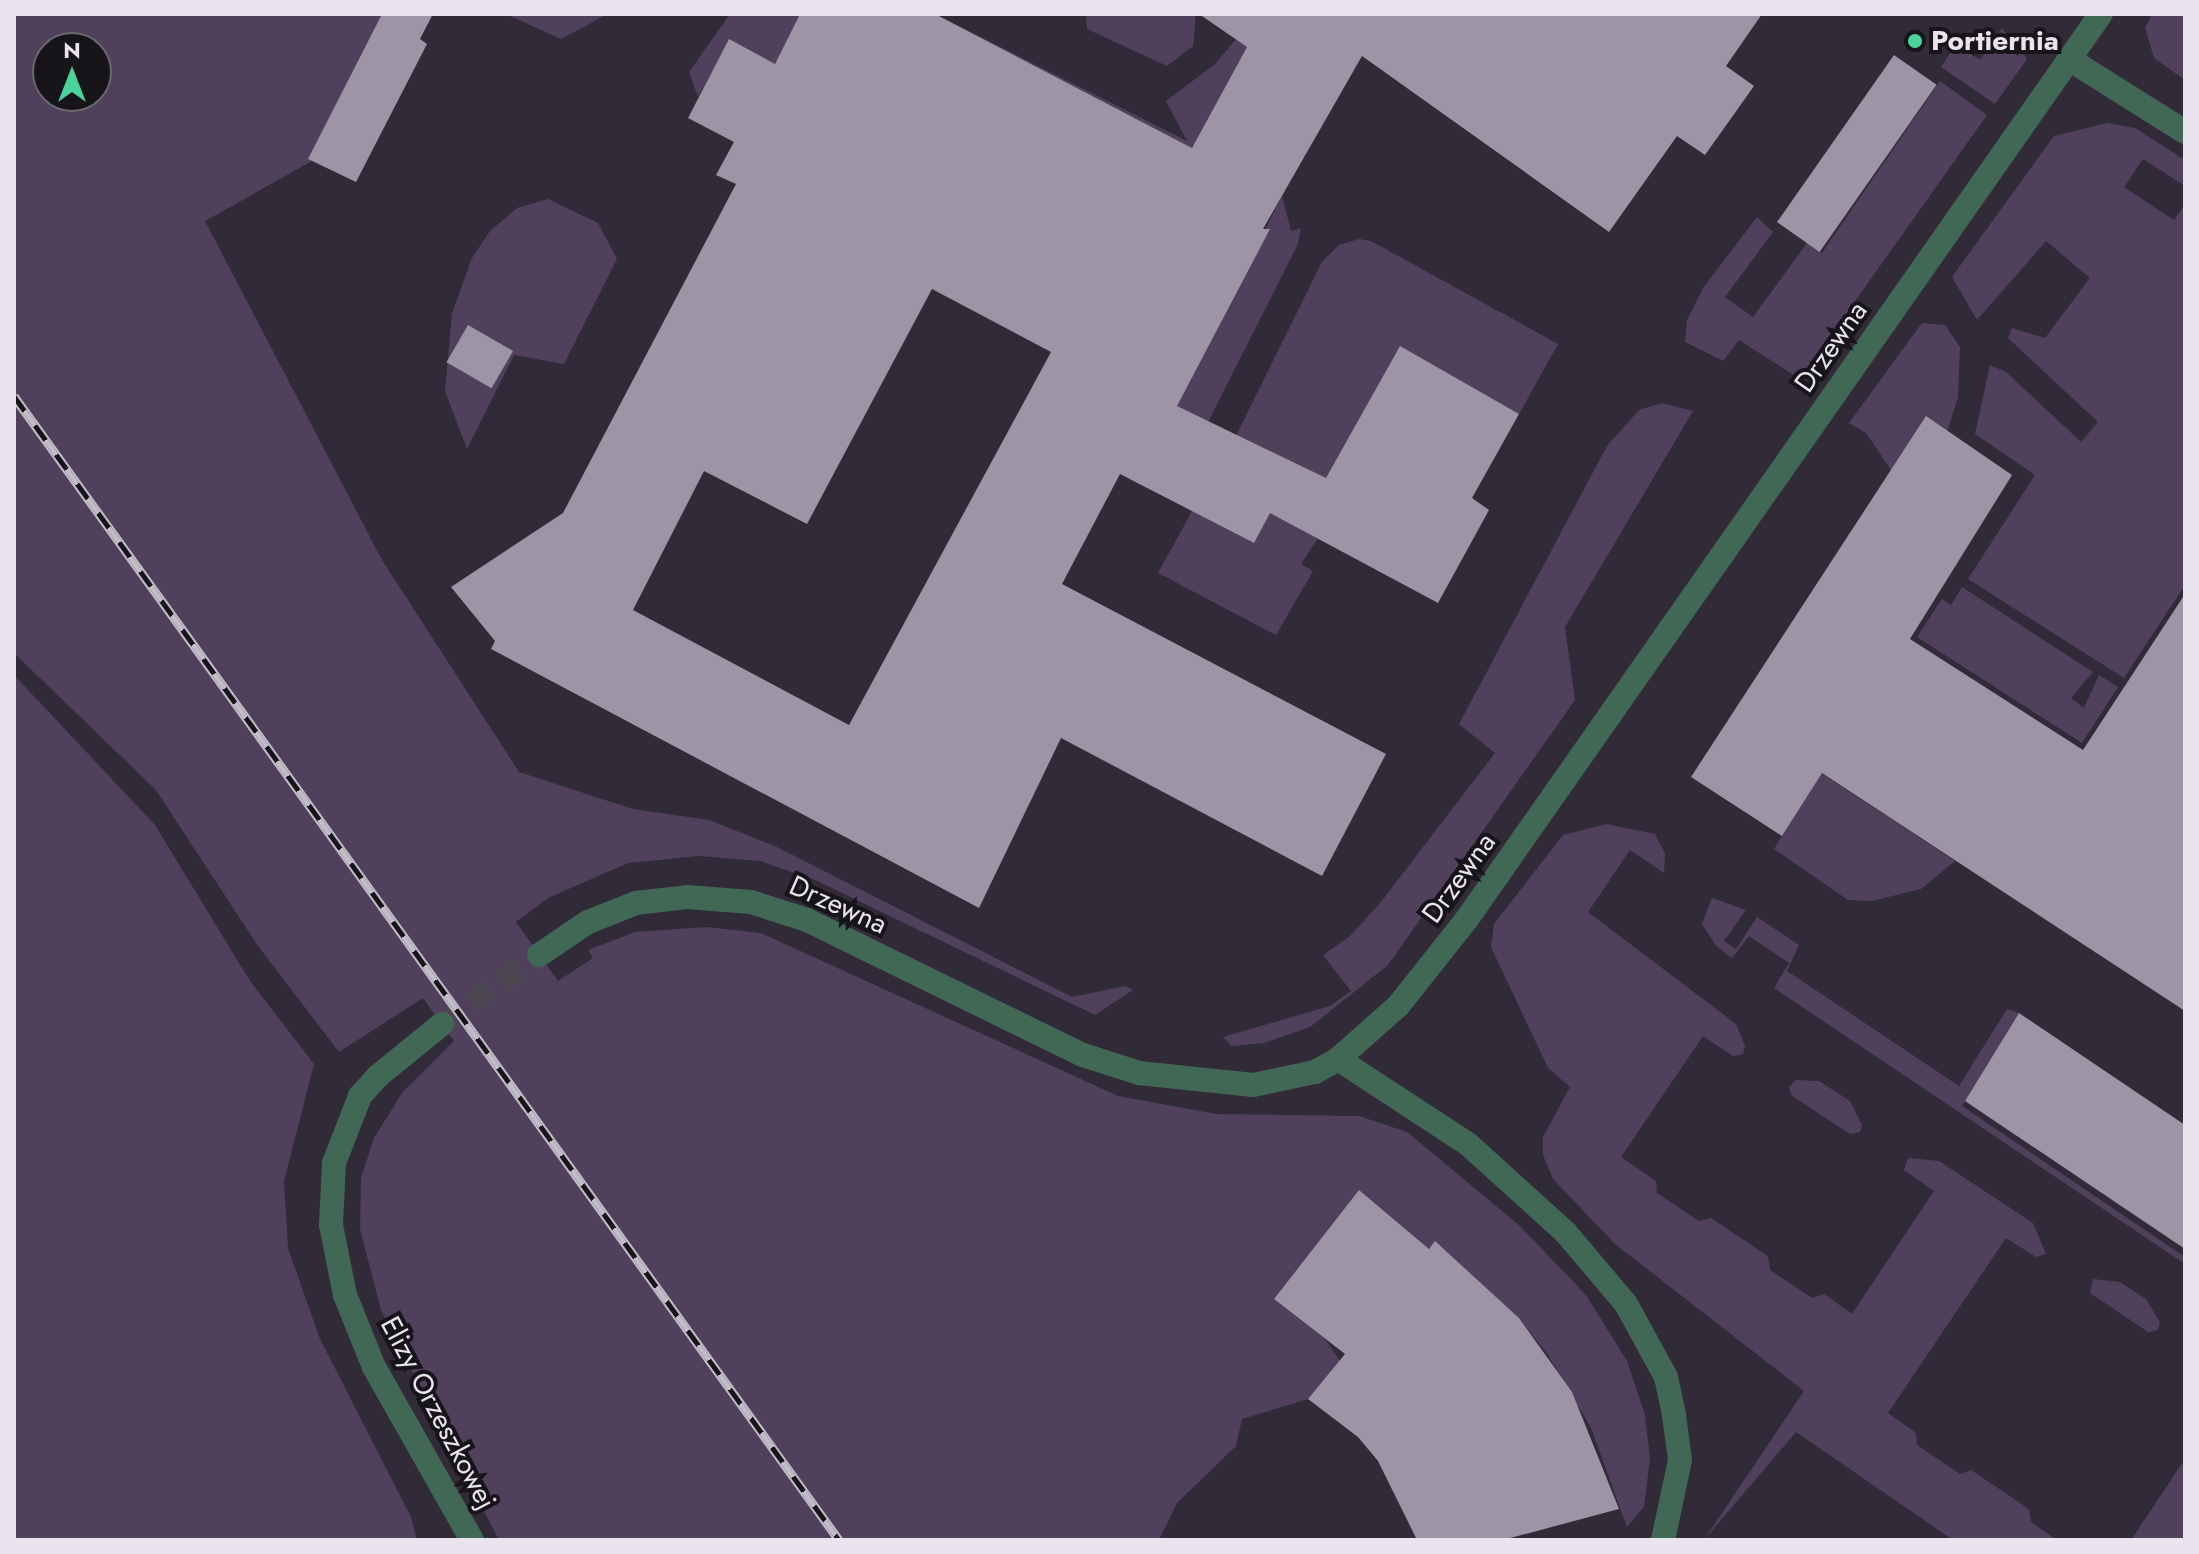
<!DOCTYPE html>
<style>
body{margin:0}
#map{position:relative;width:2199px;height:1554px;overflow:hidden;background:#312a38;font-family:Jost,sans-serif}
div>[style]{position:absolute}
.green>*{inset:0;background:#50405c}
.building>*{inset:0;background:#9d94a5;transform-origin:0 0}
.street-tunnel>*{height:24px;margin-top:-12px;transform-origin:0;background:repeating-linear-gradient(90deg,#4d4653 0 24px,transparent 0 36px)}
.lane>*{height:24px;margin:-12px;padding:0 12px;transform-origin:12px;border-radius:12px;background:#416755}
.street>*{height:24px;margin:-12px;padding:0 12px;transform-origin:12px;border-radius:12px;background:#416755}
.rail>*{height:9px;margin-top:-4.5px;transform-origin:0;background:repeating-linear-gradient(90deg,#17141a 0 18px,#c2bcc6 0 36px);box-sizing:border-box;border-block:2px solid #c2bcc6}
.dots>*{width:22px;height:22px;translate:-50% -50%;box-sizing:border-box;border:4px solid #17141a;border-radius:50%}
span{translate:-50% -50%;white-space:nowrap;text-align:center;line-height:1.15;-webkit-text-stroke:8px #17141a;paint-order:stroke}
.poi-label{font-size:28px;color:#e9e4ed;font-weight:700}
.left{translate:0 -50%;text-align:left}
.street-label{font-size:28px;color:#e9e4ed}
.frame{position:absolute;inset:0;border:16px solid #e9e4ed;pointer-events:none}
.north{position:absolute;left:32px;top:32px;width:80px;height:80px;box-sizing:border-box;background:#17141a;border:2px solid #6b676e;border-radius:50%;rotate:0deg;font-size:22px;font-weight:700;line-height:32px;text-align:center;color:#e9e4ed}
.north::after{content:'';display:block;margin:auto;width:28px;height:36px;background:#4ad49c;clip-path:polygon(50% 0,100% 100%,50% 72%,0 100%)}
</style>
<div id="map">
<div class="green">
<div style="clip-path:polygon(evenodd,14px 14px,384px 14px,312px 161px,205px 221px,382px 560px,519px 772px,633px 809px,709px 820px,775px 846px,1072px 997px,1125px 986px,1133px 990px,1095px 1015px,813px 879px,760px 861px,699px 856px,628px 863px,548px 898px,516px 922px,558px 981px,593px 958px,588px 950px,635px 932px,706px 927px,761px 933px,1118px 1096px,1216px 1114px,1359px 1116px,1407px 1132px,1521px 1227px,1586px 1295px,1627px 1361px,1645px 1415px,1650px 1458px,1644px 1507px,1627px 1527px,1591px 1428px,1548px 1355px,1519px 1318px,1436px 1242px,1429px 1249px,1359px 1190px,1274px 1299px,1325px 1339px,1340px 1361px,1308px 1399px,1242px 1419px,1236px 1446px,1177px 1503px,1159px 1540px,499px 1540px,381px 1310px,360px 1229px,361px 1178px,374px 1138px,402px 1093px,454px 1041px,423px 998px,339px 1052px,258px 946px,156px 790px,14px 653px,14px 14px,48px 48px,96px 48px,96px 96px,48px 96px,48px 48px)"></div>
<div style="clip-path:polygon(506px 14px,608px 14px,561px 39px)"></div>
<div style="clip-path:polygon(730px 14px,800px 14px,766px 82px,729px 40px,698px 97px,689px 72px)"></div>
<div style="clip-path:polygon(935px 14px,1187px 141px,1166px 101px,1215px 64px,1236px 39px,1241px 43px,1265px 14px,1192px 148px)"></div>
<div style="clip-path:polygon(1086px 14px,1196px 14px,1193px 46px,1167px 66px,1087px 29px)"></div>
<div style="clip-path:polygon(2152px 14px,2185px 14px,2185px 80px,2154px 58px,2145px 28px)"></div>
<div style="clip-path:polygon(2002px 28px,2027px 59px,1995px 104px,1941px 67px,1956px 44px,1980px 60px)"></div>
<div style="clip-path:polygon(1940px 81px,1987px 115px,1800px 379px,1739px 340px,1723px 361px,1685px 342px,1687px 320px,1703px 288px,1757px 217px,1773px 232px,1725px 297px,1753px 317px,1807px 243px,1822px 253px)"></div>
<div style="clip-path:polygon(2107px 123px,2135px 128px,2185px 160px,2185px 186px,2143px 159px,2124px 187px,2174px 220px,2185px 204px,2185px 585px,2124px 678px,1968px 579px,2035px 475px,1975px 434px,1990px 365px,2006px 372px,2081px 442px,2098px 422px,2008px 338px,2012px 328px,2045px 338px,2090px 278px,2046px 241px,1977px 320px,1952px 277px,2054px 136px)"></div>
<div style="clip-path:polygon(1282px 196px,1291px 231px,1301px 228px,1298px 244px,1205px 428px,1172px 415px)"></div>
<div style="clip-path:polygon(548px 199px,598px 223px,617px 259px,564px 364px,514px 355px,467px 449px,445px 391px,452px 313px,472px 258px,490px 231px,517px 208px)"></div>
<div style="clip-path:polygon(1359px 239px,1371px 241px,1558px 344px,1519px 414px,1401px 347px,1318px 538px,1301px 564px,1313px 571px,1276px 635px,1158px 573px,1192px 511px,1254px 543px,1219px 470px,1322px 262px,1339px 245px)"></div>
<div style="clip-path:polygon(1922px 323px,1945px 325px,1960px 347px,1958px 397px,1947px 432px,1891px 470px,1866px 433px,1849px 423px)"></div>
<div style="clip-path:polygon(1662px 403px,1693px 411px,1565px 627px,1575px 700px,1388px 965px,1310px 1027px,1264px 1043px,1232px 1046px,1223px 1037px,1330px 1006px,1351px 991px,1323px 955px,1350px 936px,1381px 902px,1495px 753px,1459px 724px,1607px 446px,1639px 410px)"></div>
<div style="clip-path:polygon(1962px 587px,2093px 672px,2071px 698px,2084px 708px,2099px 675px,2118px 687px,2082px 743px,1917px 637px,1942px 599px,1951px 605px)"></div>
<div style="clip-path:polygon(14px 675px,155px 825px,250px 981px,314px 1064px,284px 1181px,288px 1248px,320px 1339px,411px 1517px,417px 1540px,14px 1540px)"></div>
<div style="clip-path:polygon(1821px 773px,1955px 861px,1921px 889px,1872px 901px,1848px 900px,1774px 849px)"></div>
<div style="clip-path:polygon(1606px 824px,1655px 834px,1665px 854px,1664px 873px,1630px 850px,1588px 912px,1736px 1024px,1745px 1046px,1743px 1054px,1733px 1056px,1703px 1036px,1621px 1157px,1656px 1181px,1657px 1193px,1699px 1221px,1711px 1218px,1768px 1256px,1770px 1270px,1812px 1298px,1824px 1294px,1852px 1314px,1934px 1191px,1904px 1170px,1908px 1158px,1939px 1161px,2033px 1223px,2046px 1254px,2036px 1257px,2006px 1238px,1888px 1413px,1916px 1433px,1917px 1445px,1960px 1474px,1971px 1470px,2029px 1509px,2031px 1522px,2057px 1540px,1953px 1540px,1796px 1432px,1704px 1540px,1804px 1391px,1615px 1244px,1553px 1179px,1543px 1155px,1543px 1137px,1570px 1087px,1548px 1068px,1491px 947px,1494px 924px,1563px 835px)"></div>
<div style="clip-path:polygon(1712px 898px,1746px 910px,1724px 941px,1736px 949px,1757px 917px,1799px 945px,1787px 971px,1959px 1086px,2007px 1009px,2019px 1013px,1962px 1106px,2185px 1257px,2185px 1264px,1774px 988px,1789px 963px,1749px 936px,1732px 958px,1716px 946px,1702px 924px)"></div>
<div style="clip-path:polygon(1795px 1080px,1819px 1081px,1850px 1101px,1862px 1125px,1860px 1132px,1850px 1134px,1792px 1096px,1789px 1088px)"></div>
<div style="clip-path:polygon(2093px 1279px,2120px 1282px,2146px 1299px,2160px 1322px,2158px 1330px,2148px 1332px,2090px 1293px)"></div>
<div style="clip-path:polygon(2185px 1459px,2185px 1540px,2131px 1540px)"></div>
</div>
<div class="building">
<div style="clip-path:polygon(382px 14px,433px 14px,420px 39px,427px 44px,356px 182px,308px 159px)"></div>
<div style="clip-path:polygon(evenodd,800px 14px,935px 14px,1192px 148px,1247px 47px,1199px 14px,1762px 14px,1726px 66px,1754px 86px,1705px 155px,1677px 136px,1609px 232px,1362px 56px,1263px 229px,1270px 229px,1177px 406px,1326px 478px,1400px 346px,1519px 414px,1472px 498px,1489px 510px,1438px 603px,1270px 513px,1254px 543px,1120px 474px,1062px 584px,1386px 754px,1322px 876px,1061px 738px,979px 908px,491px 649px,495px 641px,451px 587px,563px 513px,736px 184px,716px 175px,734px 142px,688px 118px,729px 39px,775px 64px,800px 14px,932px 289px,1051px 352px,849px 725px,633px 610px,704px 471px,807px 524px,932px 289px)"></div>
<div style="left:1894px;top:55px;width:52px;height:204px;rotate:35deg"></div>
<div style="left:468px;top:325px;width:52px;height:43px;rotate:30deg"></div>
<div style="clip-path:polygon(1926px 416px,2012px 475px,1910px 639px,2083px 750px,2185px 594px,2185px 1011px,1822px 773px,1782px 836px,1691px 777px)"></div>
<div style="clip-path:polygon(2019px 1013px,2185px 1125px,2185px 1249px,1965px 1101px)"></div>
<div style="clip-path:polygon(1359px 1190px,1429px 1249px,1435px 1241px,1519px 1318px,1572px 1392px,1619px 1509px,1503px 1540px,1417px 1540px,1378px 1461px,1358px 1437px,1308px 1399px,1345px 1354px,1274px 1299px)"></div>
</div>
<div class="street-tunnel">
<div style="left:442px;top:1024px;width:119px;rotate:-35.4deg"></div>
</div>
<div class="lane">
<div style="left:1338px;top:1059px;width:155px;rotate:33.2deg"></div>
<div style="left:1468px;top:1144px;width:132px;rotate:42.2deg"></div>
<div style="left:1566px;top:1233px;width:93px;rotate:49.8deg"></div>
<div style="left:1626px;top:1304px;width:83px;rotate:61.3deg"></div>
<div style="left:1666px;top:1377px;width:39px;rotate:78deg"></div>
<div style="left:1674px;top:1415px;width:45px;rotate:82.4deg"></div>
<div style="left:1680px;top:1460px;width:82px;rotate:102deg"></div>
</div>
<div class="street">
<div style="left:2069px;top:59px;width:137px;rotate:32.2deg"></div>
<div style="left:539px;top:955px;width:59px;rotate:-34deg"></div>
<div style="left:588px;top:922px;width:52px;rotate:-21.6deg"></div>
<div style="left:636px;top:903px;width:51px;rotate:-6.7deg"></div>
<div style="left:687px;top:897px;width:64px;rotate:4.5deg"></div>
<div style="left:751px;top:902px;width:59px;rotate:17.8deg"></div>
<div style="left:807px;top:920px;width:307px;rotate:26.1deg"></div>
<div style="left:1083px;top:1055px;width:59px;rotate:17.8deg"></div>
<div style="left:1139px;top:1073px;width:115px;rotate:6deg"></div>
<div style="left:1253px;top:1085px;width:63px;rotate:-11.8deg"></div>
<div style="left:1315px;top:1072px;width:26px;rotate:-29deg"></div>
<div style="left:1338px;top:1059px;width:80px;rotate:-41.5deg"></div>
<div style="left:1398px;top:1006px;width:111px;rotate:-51.6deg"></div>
<div style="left:1467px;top:919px;width:1105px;rotate:-54.99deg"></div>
<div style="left:442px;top:1024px;width:82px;rotate:140.9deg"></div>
<div style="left:378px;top:1076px;width:27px;rotate:132deg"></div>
<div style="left:360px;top:1096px;width:72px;rotate:111.2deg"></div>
<div style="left:334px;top:1163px;width:62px;rotate:92.8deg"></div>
<div style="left:331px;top:1225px;width:71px;rotate:78.7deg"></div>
<div style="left:345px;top:1295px;width:78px;rotate:68.1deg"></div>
<div style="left:374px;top:1367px;width:199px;rotate:60.5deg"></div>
</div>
<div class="rail">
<div style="left:14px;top:396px;width:1410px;rotate:54.2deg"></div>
</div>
<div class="dots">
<div style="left:1915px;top:41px;background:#4ad49c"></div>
</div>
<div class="poi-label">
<span class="left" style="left:1931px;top:41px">Portiernia</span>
</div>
<div class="street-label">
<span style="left:1831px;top:347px;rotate:-55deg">Drzewna</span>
<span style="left:1459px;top:878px;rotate:-54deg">Drzewna</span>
<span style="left:838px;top:905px;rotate:24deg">Drzewna</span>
<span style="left:438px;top:1413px;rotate:62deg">Elizy Orzeszkowej</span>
</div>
<div class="frame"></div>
<div class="north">N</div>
</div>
